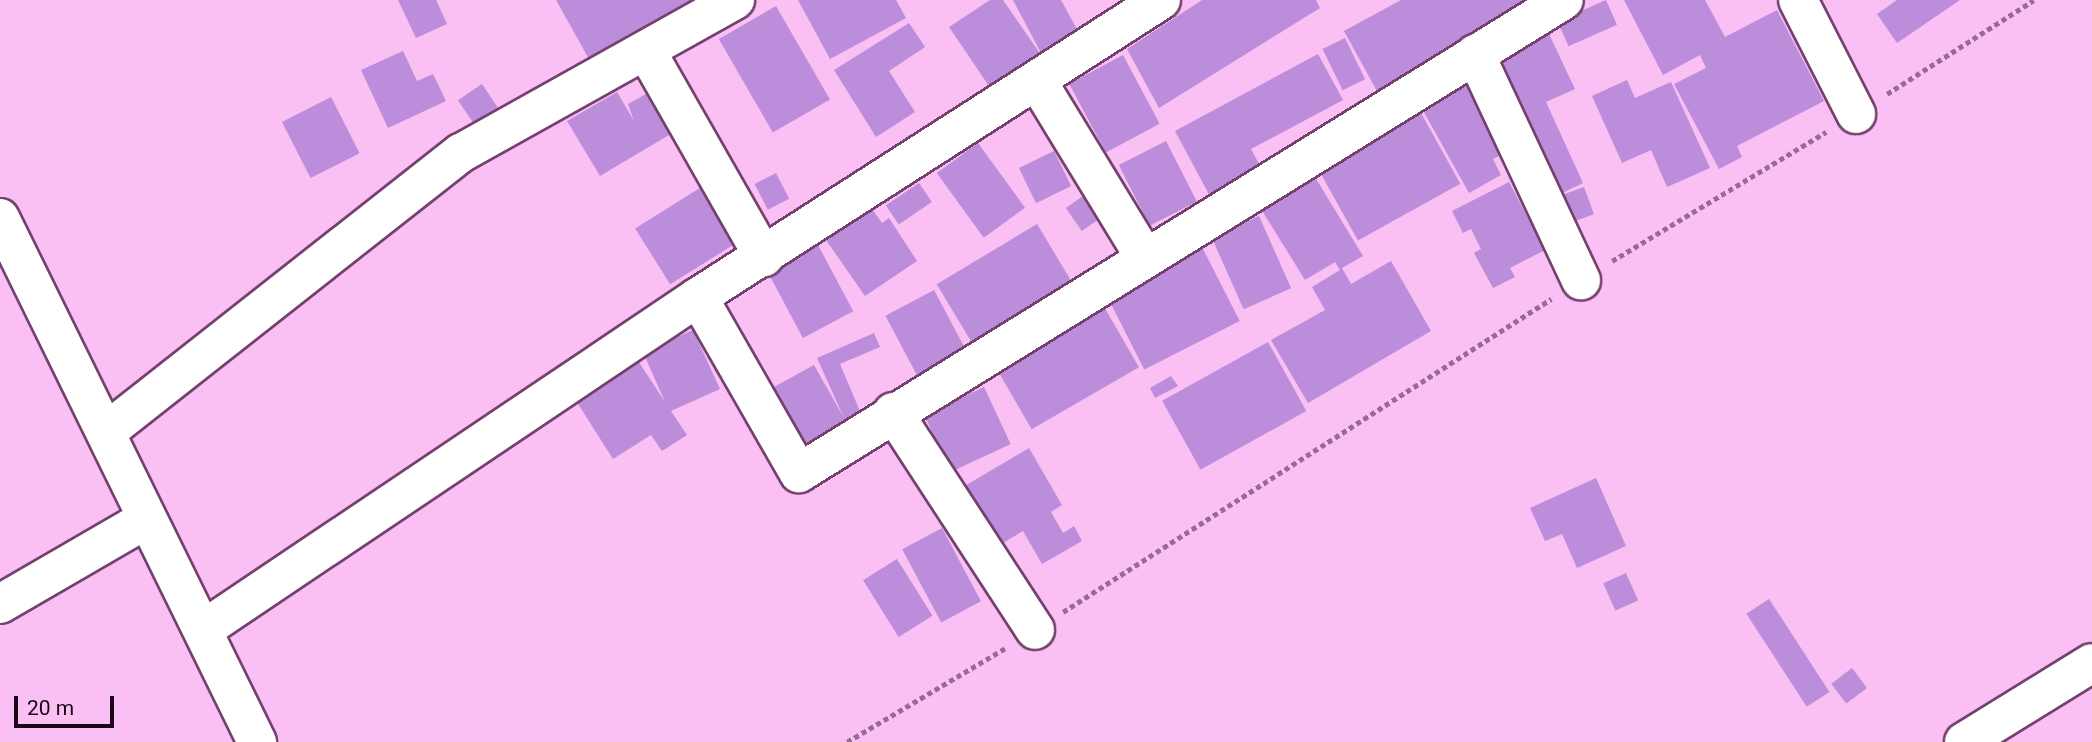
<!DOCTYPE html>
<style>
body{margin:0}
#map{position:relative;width:2092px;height:742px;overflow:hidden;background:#fabff3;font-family:Roboto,sans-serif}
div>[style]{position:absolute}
.building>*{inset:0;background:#bb8ddb;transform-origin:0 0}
.path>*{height:4.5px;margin-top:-2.25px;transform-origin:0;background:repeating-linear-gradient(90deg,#966c91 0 5px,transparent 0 8.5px)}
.roads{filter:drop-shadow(2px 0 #74416f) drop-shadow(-2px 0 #74416f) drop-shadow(0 2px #74416f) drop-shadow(0 -2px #74416f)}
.street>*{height:38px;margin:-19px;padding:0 19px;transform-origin:19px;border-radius:19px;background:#fff}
.secondary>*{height:38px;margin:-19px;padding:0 19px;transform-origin:19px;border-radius:19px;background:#fff}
span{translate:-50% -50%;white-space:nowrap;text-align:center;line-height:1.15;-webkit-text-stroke:6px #fabff3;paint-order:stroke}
.scale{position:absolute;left:14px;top:696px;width:100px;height:32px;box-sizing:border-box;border:4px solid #180516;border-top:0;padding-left:9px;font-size:21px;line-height:24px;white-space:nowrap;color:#180516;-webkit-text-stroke:5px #fabff3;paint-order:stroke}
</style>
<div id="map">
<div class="building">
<div style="clip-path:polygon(398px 0,436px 0,447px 24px,416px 38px)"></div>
<div style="clip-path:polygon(556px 0,722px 0,697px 13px,691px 1px,589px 59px)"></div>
<div style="clip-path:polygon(798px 0,896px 0,906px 18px,830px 59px)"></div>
<div style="clip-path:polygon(990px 0,1003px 0,1041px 55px,991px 89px,949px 27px)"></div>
<div style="clip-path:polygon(1013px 0,1061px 0,1079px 33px,1041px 53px)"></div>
<div style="clip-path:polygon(1202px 0,1316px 0,1320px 8px,1159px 108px,1127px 49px)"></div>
<div style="clip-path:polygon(1401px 0,1528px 0,1378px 93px,1344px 31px)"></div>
<div style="left:1606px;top:0;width:27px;height:53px;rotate:66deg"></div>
<div style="clip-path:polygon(1624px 0,1705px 0,1725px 37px,1777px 10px,1824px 101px,1737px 146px,1742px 157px,1719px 169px,1674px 84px,1706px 68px,1700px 55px,1663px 75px)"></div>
<div style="clip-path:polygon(1897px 0,1960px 0,1897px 43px,1877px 14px)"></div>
<div style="left:776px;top:6px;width:108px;height:66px;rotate:60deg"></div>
<div style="clip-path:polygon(909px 23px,925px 47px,889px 71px,915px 112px,876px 137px,834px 70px)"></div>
<div style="clip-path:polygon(1549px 34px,1575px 89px,1546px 102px,1583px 183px,1556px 196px,1494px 59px)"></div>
<div style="left:1345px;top:38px;width:46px;height:25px;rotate:64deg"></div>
<div style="clip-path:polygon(403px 51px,417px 81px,433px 74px,446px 101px,388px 128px,361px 70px)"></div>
<div style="clip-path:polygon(1318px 54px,1343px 100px,1251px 149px,1264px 173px,1212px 200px,1175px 131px)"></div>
<div style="left:1123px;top:55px;width:78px;height:61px;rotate:62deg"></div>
<div style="clip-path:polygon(1470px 80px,1514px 148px,1493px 159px,1501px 175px,1469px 193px,1421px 107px)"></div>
<div style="clip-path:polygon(1627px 80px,1635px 98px,1671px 82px,1710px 168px,1667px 187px,1651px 150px,1622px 163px,1592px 96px)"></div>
<div style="left:482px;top:84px;width:37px;height:29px;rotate:56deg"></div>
<div style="clip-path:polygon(655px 89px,679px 129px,600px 176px,567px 121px,617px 92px,634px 121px,628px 104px)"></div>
<div style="left:331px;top:97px;width:63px;height:55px;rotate:63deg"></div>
<div style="left:1421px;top:113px;width:81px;height:117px;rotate:61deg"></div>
<div style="left:1166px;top:141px;width:68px;height:53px;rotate:63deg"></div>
<div style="left:978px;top:143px;width:80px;height:51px;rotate:54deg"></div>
<div style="left:1054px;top:151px;width:39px;height:39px;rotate:64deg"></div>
<div style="left:776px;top:173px;width:29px;height:24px;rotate:63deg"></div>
<div style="clip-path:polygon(1315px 177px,1363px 256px,1342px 268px,1351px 284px,1391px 261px,1431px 331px,1308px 403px,1271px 340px,1325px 310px,1312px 287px,1340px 270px,1335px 262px,1305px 280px,1261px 209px)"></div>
<div style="clip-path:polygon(1509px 182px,1545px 250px,1510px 268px,1515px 277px,1493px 288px,1474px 253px,1481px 249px,1471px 229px,1463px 233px,1452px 211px)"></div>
<div style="left:919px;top:183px;width:23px;height:40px;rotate:56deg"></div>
<div style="left:703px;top:186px;width:66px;height:80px;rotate:58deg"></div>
<div style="left:1584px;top:187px;width:29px;height:25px;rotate:70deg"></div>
<div style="left:1083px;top:196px;width:28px;height:21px;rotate:55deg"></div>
<div style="clip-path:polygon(872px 209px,882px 223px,889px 218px,917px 261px,865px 296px,826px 240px)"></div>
<div style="left:1259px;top:216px;width:79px;height:52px;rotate:66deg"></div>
<div style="left:1037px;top:224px;width:71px;height:117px;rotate:59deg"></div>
<div style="left:818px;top:245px;width:75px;height:57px;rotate:62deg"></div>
<div style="left:1202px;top:247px;width:83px;height:107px;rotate:63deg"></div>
<div style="left:934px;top:290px;width:69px;height:55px;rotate:62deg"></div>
<div style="left:1103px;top:305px;width:72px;height:124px;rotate:60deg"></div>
<div style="clip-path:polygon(693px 330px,720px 389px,671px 411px,687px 435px,662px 451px,651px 435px,613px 459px,573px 396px,635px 356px,665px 402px,643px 352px)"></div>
<div style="clip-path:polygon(874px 333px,880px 347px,840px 364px,862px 416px,809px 449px,774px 387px,814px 365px,844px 418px,817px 358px)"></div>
<div style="left:1268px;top:342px;width:79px;height:121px;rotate:61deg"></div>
<div style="clip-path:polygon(1171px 376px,1178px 386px,1155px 398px,1150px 388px)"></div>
<div style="left:984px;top:387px;width:63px;height:66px;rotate:65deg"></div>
<div style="clip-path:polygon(1029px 448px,1062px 505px,1051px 512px,1063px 533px,1074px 526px,1082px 541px,1042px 564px,1023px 531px,1003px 543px,963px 487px)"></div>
<div style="clip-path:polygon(1596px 478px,1626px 546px,1577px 568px,1562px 534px,1545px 541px,1530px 508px)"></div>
<div style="left:942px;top:528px;width:83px;height:45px;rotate:62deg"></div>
<div style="left:897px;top:559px;width:67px;height:40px;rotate:58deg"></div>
<div style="left:1626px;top:573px;width:30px;height:25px;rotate:66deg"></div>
<div style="left:1769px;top:599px;width:111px;height:27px;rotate:57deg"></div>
<div style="left:1852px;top:668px;width:25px;height:26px;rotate:53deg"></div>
</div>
<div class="path">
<div style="left:1887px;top:94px;width:174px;rotate:-32.6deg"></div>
<div style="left:1612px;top:261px;width:250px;rotate:-31.1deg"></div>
<div style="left:1063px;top:612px;width:580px;rotate:-32.68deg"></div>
<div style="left:847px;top:742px;width:184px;rotate:-30.7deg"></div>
</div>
<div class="roads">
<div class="street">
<div style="left:1798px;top:0;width:128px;rotate:63deg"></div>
<div style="left:648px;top:54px;width:234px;rotate:60.3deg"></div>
<div style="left:1475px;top:54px;width:250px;rotate:64.9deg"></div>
<div style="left:1039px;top:84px;width:202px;rotate:58.6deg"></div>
<div style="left:698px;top:297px;width:203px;rotate:60.2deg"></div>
<div style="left:799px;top:473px;width:899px;rotate:-31.73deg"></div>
<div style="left:893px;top:412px;width:260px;rotate:56.9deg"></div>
<div style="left:106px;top:432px;width:452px;rotate:-38.2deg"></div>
<div style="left:461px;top:153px;width:314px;rotate:-29.2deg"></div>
<div style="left:0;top:604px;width:165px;rotate:-30.1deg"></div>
<div style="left:204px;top:629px;width:595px;rotate:-33.9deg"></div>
<div style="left:698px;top:297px;width:550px;rotate:-32.68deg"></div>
<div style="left:1964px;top:742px;width:150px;rotate:-31.7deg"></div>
</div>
<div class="secondary">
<div style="left:0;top:218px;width:584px;rotate:63.87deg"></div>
</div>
</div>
<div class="scale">20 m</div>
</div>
